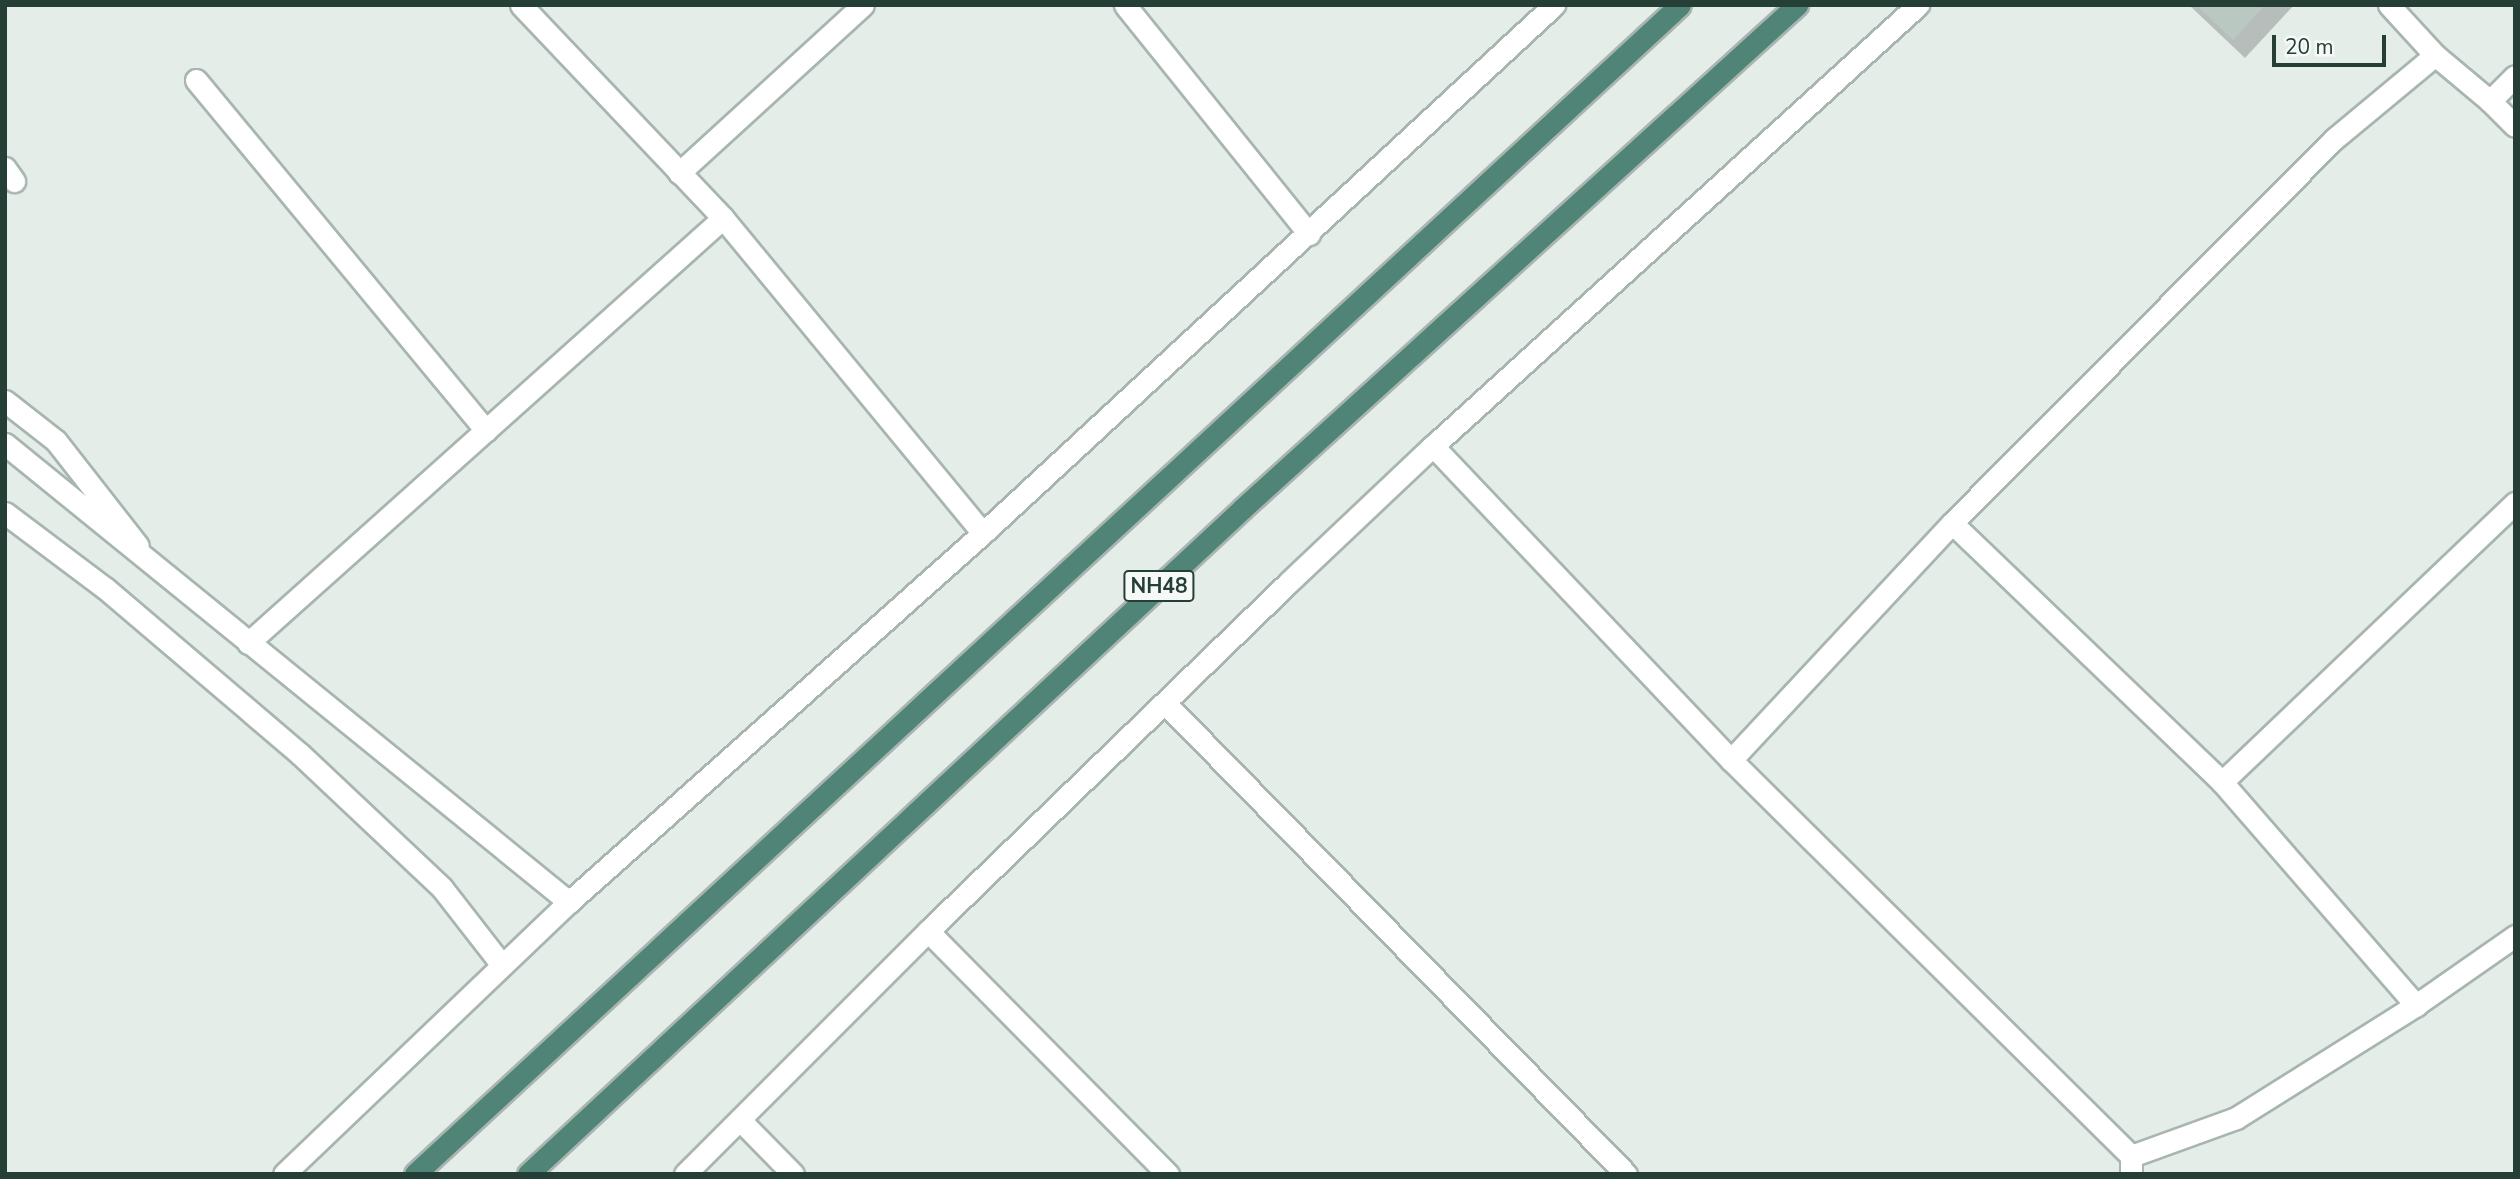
<!DOCTYPE html>
<style>
body{margin:0}
#map{position:relative;width:2520px;height:1179px;overflow:hidden;background:#e5ede9;font-family:"Nunito Sans",sans-serif}
div>[style]{position:absolute}
.shadow>*{inset:0;background:#0003}
.building>*{inset:0;background:#bac8c2}
.roads{filter:drop-shadow(2px 0 #a8b5b0) drop-shadow(-2px 0 #a8b5b0) drop-shadow(0 2px #a8b5b0) drop-shadow(0 -2px #a8b5b0)}
.minor>*{height:21px;margin:-10.5px;padding:0 10.5px;transform-origin:10.5px;border-radius:10.5px;background:#fff}
.tertiary>*{height:21px;margin:-10.5px;padding:0 10.5px;transform-origin:10.5px;border-radius:10.5px;background:#fff}
.trunk>*{height:21px;margin:-10.5px;padding:0 10.5px;transform-origin:10.5px;border-radius:10.5px;background:#4f8476}
span{translate:-50% -50%;white-space:nowrap;text-align:center;line-height:1.15;-webkit-text-stroke:5px #f5f9f7;paint-order:stroke}
.shield-label span{padding:2px 5px;background:#f5f9f7;border:2px solid;border-radius:5px;-webkit-text-stroke-width:0}
.shield-label{font-size:21px;color:#253e36;font-weight:700}
.frame{position:absolute;inset:0;border:7px solid #253e36;pointer-events:none}
.scale{position:absolute;left:2272px;top:35px;width:114px;height:32px;box-sizing:border-box;border:4px solid #253e36;border-top:0;padding-left:9px;font-size:21px;line-height:24px;white-space:nowrap;color:#253e36;-webkit-text-stroke:5px #f5f9f7;paint-order:stroke}
</style>
<div id="map">
<div class="shadow">
<div style="clip-path:polygon(2189px 5px,2294px 5px,2245px 58px)"></div>
</div>
<div class="building">
<div style="clip-path:polygon(2196px 5px,2265px 5px,2233px 40px)"></div>
</div>
<div class="roads">
<div class="minor">
<div style="left:521px;top:5px;width:294px;rotate:46.5deg"></div>
<div style="left:723px;top:218px;width:408px;rotate:50.5deg"></div>
<div style="left:1125px;top:5px;width:294px;rotate:51.2deg"></div>
<div style="left:2389px;top:5px;width:68px;rotate:47.4deg"></div>
<div style="left:2435px;top:55px;width:72px;rotate:39.9deg"></div>
<div style="left:2490px;top:101px;width:35px;rotate:45deg"></div>
<div style="left:196px;top:80px;width:455px;rotate:50.4deg"></div>
<div style="left:2490px;top:101px;width:35px;rotate:-45deg"></div>
<div style="left:5px;top:168px;width:16px;rotate:55deg"></div>
<div style="left:679px;top:173px;width:249px;rotate:-42.4deg"></div>
<div style="left:5px;top:401px;width:65px;rotate:38.1deg"></div>
<div style="left:56px;top:441px;width:133px;rotate:52deg"></div>
<div style="left:1433px;top:446px;width:433px;rotate:46.5deg"></div>
<div style="left:1731px;top:760px;width:563px;rotate:44.71deg"></div>
<div style="left:1952px;top:523px;width:374px;rotate:43.8deg"></div>
<div style="left:2222px;top:782px;width:296px;rotate:49deg"></div>
<div style="left:248px;top:643px;width:637px;rotate:-41.82deg"></div>
<div style="left:1165px;top:703px;width:659px;rotate:45.61deg"></div>
<div style="left:1731px;top:760px;width:324px;rotate:-47deg"></div>
<div style="left:1952px;top:523px;width:542px;rotate:-45.15deg"></div>
<div style="left:2334px;top:139px;width:131px;rotate:-39.7deg"></div>
<div style="left:2222px;top:782px;width:405px;rotate:-43.6deg"></div>
<div style="left:928px;top:931px;width:342px;rotate:45.4deg"></div>
<div style="left:741px;top:1121px;width:74px;rotate:45.5deg"></div>
<div style="left:2131px;top:1174px;width:18px;rotate:-90deg"></div>
<div style="left:2131px;top:1156px;width:112px;rotate:-19.9deg"></div>
<div style="left:2236px;top:1118px;width:213px;rotate:-32.1deg"></div>
<div style="left:2416px;top:1005px;width:121px;rotate:-34.9deg"></div>
</div>
<div class="tertiary">
<div style="left:5px;top:444px;width:727px;rotate:39.08deg"></div>
<div style="left:5px;top:513px;width:125px;rotate:36.9deg"></div>
<div style="left:105px;top:588px;width:256px;rotate:40.4deg"></div>
<div style="left:300px;top:754px;width:195px;rotate:43.3deg"></div>
<div style="left:442px;top:888px;width:98px;rotate:52.1deg"></div>
<div style="left:284px;top:1174px;width:394px;rotate:-43.7deg"></div>
<div style="left:569px;top:902px;width:555px;rotate:-41.71deg"></div>
<div style="left:983px;top:533px;width:778px;rotate:-42.76deg"></div>
<div style="left:685px;top:1174px;width:344px;rotate:-45deg"></div>
<div style="left:928px;top:931px;width:502px;rotate:-44.03deg"></div>
<div style="left:1289px;top:582px;width:198px;rotate:-43.4deg"></div>
<div style="left:1433px;top:446px;width:656px;rotate:-42.28deg"></div>
</div>
<div class="trunk">
<div style="left:415px;top:1174px;width:1722px;rotate:-42.74deg"></div>
<div style="left:528px;top:1174px;width:976px;rotate:-42.96deg"></div>
<div style="left:1242px;top:509px;width:750px;rotate:-42.24deg"></div>
</div>
</div>
<div class="shield-label">
<span style="left:1159px;top:586px">NH48</span>
</div>
<div class="frame"></div>
<div class="scale">20 m</div>
</div>
